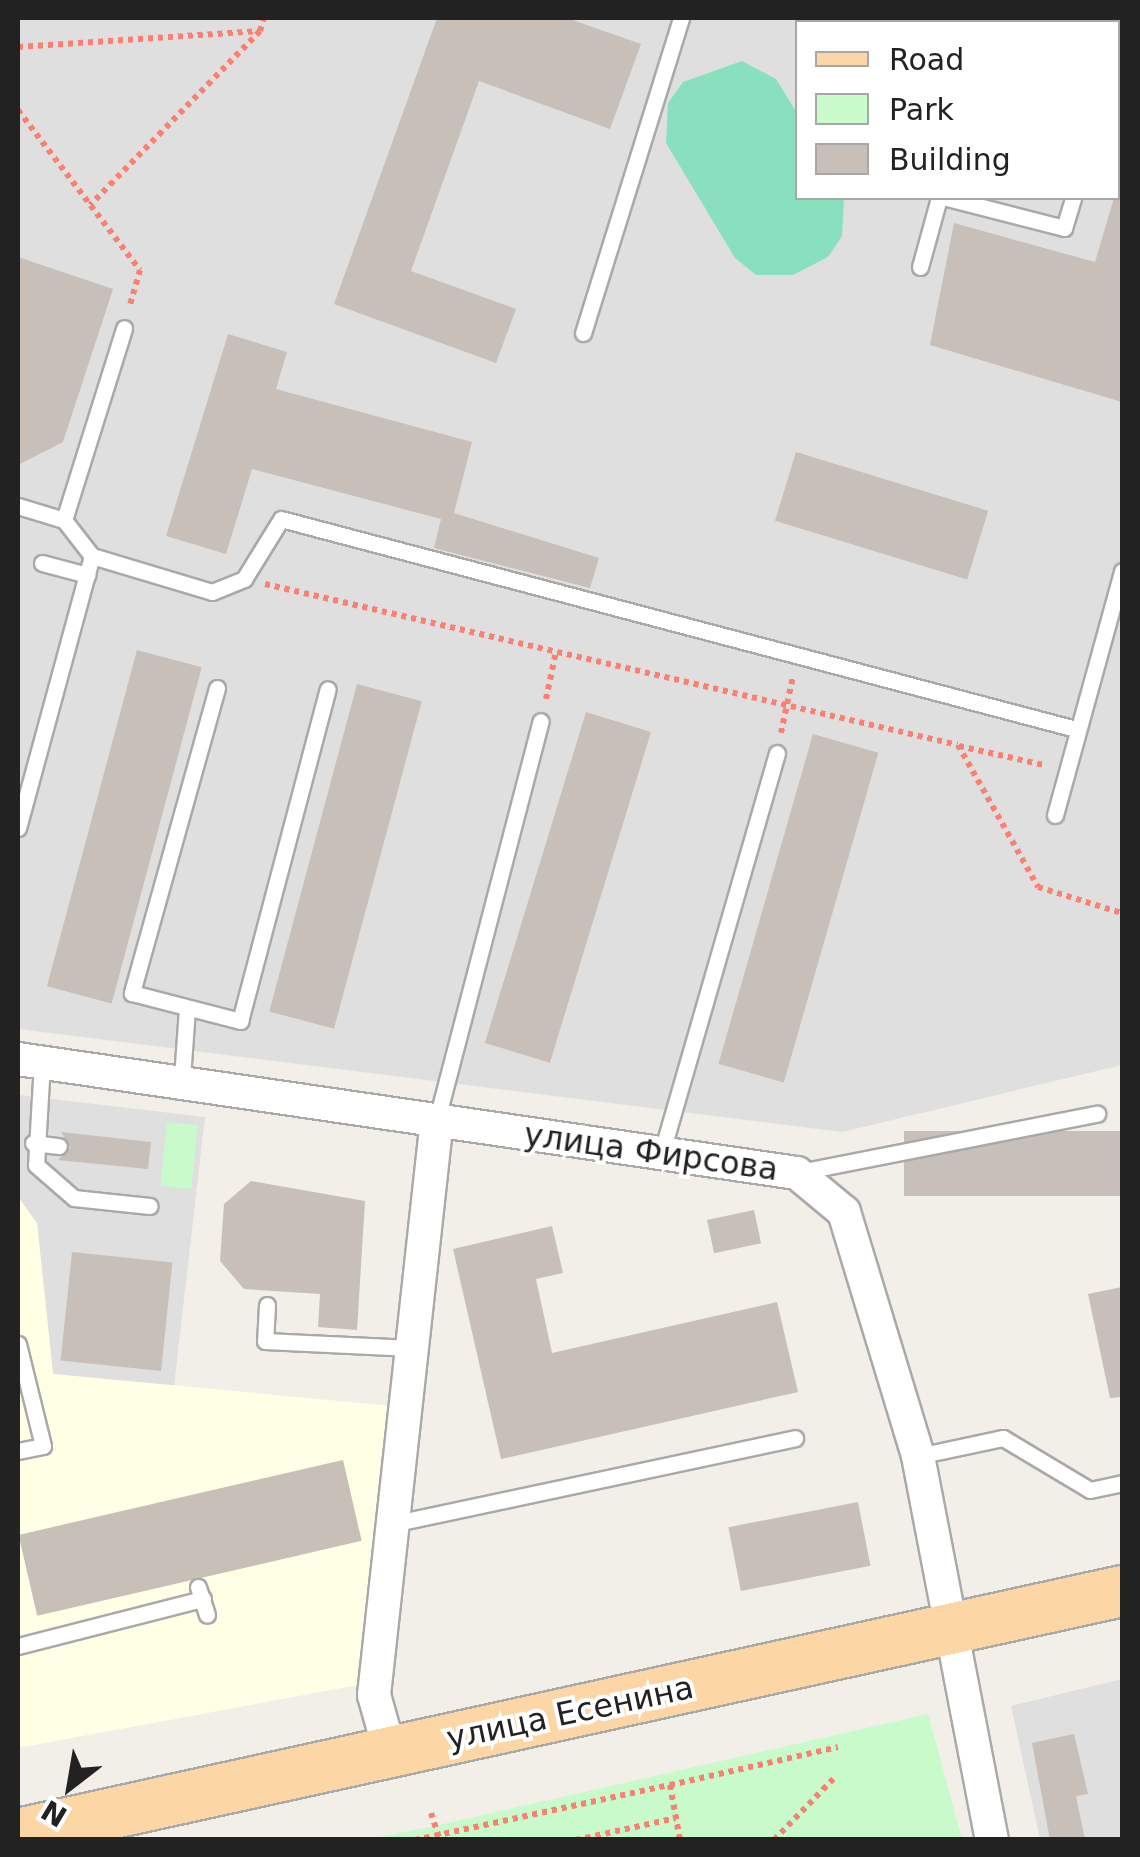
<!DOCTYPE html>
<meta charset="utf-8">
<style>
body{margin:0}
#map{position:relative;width:1140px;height:1857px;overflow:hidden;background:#f2efe9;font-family:"DejaVu Sans",sans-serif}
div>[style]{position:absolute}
.residential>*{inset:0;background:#e0dfdf}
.education>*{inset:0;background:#ffffe5}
.park>*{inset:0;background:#c8facc;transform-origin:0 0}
.pitch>*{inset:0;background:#88e0be}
.building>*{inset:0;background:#c7bfb8;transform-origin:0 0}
.path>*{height:6px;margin-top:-3px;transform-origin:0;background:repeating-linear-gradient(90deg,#fa8072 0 5px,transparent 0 10px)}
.roads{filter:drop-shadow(2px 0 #a9a9a9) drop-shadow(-2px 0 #a9a9a9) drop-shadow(0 2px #a9a9a9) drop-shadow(0 -2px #a9a9a9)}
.service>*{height:15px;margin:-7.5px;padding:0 7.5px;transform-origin:7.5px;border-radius:7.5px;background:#fff}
.minor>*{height:32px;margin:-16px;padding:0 16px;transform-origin:16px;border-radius:16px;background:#fff}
.primary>*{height:50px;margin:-25px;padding:0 25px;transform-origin:25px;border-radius:25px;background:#fcd6a4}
span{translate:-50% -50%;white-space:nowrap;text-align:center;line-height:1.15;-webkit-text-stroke:8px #fff;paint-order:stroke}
.street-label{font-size:32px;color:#222}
.frame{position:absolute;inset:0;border:20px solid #222;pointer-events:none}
.legend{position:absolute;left:795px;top:20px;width:325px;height:180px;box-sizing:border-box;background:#fff;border:2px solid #a7a7a7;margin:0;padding:12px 18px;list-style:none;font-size:30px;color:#222}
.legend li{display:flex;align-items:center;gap:20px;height:50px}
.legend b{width:50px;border:2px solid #a7a7a7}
.north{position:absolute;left:20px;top:1737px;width:100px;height:100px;-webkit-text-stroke:8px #fff;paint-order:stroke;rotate:211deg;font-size:28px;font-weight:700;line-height:40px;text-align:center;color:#222}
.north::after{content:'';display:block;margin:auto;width:35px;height:45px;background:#222;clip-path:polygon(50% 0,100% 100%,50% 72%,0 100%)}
</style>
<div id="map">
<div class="residential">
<div style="clip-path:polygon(evenodd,18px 18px,1122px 18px,1122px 1065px,842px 1132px,18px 1029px,18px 18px,798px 22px,1118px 22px,1118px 198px,798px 198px,798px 22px)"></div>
<div style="clip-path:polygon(18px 1095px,205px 1117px,174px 1386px,53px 1374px,37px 1224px,18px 1197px)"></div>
<div style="clip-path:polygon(1122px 1679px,1122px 1839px,1040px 1839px,1011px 1706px)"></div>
</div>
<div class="education">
<div style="clip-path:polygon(18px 1197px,37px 1223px,53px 1374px,393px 1406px,358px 1685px,18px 1748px)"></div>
</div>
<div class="park">
<div style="left:167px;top:1122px;width:31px;height:64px;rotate:6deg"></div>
<div style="clip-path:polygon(928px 1714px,962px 1839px,369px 1839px,434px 1826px)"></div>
</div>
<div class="pitch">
<div style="clip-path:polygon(742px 61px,776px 79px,797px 113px,798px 198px,844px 198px,842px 236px,828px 257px,793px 275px,756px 275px,735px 258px,666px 143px,668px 103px,683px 82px)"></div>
</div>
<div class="building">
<div style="clip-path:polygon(437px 18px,567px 18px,641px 44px,610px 129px,479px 81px,411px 271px,516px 309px,496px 363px,334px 304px)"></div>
<div style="clip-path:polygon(1122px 195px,1122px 402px,930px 345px,954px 223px,1095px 262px,1114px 198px)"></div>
<div style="clip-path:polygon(18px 257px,113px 289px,63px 442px,18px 465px)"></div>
<div style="clip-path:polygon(228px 334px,287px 352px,276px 389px,472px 442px,454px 513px,599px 558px,590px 588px,434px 548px,441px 519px,252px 469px,226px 554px,166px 536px)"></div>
<div style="left:796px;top:452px;width:201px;height:72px;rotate:17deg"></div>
<div style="left:137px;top:650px;width:67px;height:348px;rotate:15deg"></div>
<div style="left:357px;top:684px;width:67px;height:339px;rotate:15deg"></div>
<div style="left:586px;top:712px;width:68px;height:346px;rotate:17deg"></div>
<div style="left:813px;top:734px;width:68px;height:343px;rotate:16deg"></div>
<div style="left:1122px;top:1131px;width:65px;height:218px;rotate:90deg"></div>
<div style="clip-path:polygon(61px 1132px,151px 1142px,148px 1169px,58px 1160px,70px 1148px)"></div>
<div style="clip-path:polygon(251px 1181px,365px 1201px,357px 1330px,318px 1327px,320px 1294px,244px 1289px,220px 1261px,224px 1204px)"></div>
<div style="left:754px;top:1210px;width:34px;height:48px;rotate:78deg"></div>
<div style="clip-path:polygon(552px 1226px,563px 1273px,536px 1279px,552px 1353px,777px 1302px,798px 1392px,501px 1459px,453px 1249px)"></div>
<div style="left:72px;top:1252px;width:101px;height:109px;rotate:6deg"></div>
<div style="clip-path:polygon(1122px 1287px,1122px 1397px,1110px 1398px,1088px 1294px)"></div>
<div style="left:343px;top:1460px;width:83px;height:333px;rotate:77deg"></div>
<div style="left:858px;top:1502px;width:65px;height:132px;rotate:79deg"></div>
<div style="clip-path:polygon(1074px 1734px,1088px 1794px,1076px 1796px,1085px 1840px,1050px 1840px,1032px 1743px)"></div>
</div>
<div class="path">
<div style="left:260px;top:31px;width:14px;rotate:-73deg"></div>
<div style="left:18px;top:47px;width:243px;rotate:-3.8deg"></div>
<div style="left:260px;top:31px;width:243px;rotate:134.3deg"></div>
<div style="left:18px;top:110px;width:201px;rotate:52.7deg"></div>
<div style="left:140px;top:270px;width:37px;rotate:106deg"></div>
<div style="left:265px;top:584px;width:711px;rotate:13.08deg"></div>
<div style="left:958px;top:745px;width:163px;rotate:60.6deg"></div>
<div style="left:1038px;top:887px;width:88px;rotate:17.2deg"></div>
<div style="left:546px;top:699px;width:49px;rotate:-78.2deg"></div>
<div style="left:781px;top:733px;width:58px;rotate:-78.1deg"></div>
<div style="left:959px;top:746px;width:87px;rotate:12.6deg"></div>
<div style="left:670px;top:1785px;width:172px;rotate:-12.7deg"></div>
<div style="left:431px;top:1813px;width:28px;rotate:72deg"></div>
<div style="left:415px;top:1840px;width:261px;rotate:-12.2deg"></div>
<div style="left:670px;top:1785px;width:56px;rotate:79.7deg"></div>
<div style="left:576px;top:1840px;width:102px;rotate:-12.4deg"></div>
<div style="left:774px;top:1840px;width:88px;rotate:-45.9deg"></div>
</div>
<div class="roads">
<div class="service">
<div style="left:1118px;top:45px;width:17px;rotate:-77deg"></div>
<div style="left:947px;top:198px;width:121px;rotate:14.4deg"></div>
<div style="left:1064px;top:228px;width:31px;rotate:-73deg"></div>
<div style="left:920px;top:267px;width:72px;rotate:-74.6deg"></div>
<div style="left:583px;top:333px;width:330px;rotate:-72.7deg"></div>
<div style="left:18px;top:506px;width:48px;rotate:16.9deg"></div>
<div style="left:64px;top:520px;width:46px;rotate:52.1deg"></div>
<div style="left:64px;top:520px;width:201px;rotate:-72.6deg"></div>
<div style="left:42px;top:563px;width:47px;rotate:14.9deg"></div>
<div style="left:217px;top:688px;width:317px;rotate:105.6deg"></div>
<div style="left:132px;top:993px;width:112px;rotate:14.5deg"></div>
<div style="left:240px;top:1021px;width:343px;rotate:-75.2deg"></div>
<div style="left:1055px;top:815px;width:253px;rotate:-74.6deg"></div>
<div style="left:18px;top:828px;width:282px;rotate:-74.8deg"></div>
<div style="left:92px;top:556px;width:125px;rotate:16.7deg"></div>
<div style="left:212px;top:592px;width:35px;rotate:-22deg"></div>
<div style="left:244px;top:579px;width:70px;rotate:-58.3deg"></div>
<div style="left:281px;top:519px;width:822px;rotate:14.8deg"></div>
<div style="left:42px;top:1062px;width:103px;rotate:93.3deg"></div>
<div style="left:36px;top:1165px;width:50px;rotate:41deg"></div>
<div style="left:74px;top:1198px;width:76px;rotate:6deg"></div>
<div style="left:182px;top:1078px;width:70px;rotate:-85.9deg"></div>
<div style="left:437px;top:1119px;width:411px;rotate:-75.4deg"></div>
<div style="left:33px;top:1143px;width:26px;rotate:7deg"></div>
<div style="left:663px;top:1148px;width:411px;rotate:-73.9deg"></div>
<div style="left:800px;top:1172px;width:303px;rotate:-11.1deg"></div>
<div style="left:267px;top:1305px;width:36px;rotate:93deg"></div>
<div style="left:265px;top:1341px;width:147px;rotate:2.7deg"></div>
<div style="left:18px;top:1344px;width:105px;rotate:76.2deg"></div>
<div style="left:43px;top:1446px;width:25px;rotate:169deg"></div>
<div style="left:918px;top:1456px;width:87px;rotate:-12deg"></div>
<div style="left:1003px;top:1438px;width:101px;rotate:30.9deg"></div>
<div style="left:1090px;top:1490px;width:33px;rotate:-12deg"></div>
<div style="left:396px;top:1523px;width:408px;rotate:-12deg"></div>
<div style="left:198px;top:1587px;width:29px;rotate:72deg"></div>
<div style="left:18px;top:1646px;width:191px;rotate:-14.3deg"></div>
</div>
<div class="minor">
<div style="left:18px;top:1059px;width:787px;rotate:8.33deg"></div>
<div style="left:797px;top:1173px;width:61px;rotate:39.7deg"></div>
<div style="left:844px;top:1212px;width:255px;rotate:73.1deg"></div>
<div style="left:918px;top:1456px;width:391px;rotate:79.1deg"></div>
<div style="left:390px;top:1752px;width:59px;rotate:-105.7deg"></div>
<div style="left:374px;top:1695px;width:579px;rotate:-83.76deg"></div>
</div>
<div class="primary">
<div style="left:18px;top:1834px;width:1130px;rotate:-12.41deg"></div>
</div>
</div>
<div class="street-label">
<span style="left:651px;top:1152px;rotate:8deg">улица Фирсова</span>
<span style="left:570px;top:1713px;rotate:-12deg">улица Есенина</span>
</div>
<div class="frame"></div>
<ul class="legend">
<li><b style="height:12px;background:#fcd6a4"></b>Road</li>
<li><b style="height:28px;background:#c8facc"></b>Park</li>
<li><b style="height:28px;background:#c7bfb8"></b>Building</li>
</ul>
<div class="north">N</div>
</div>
